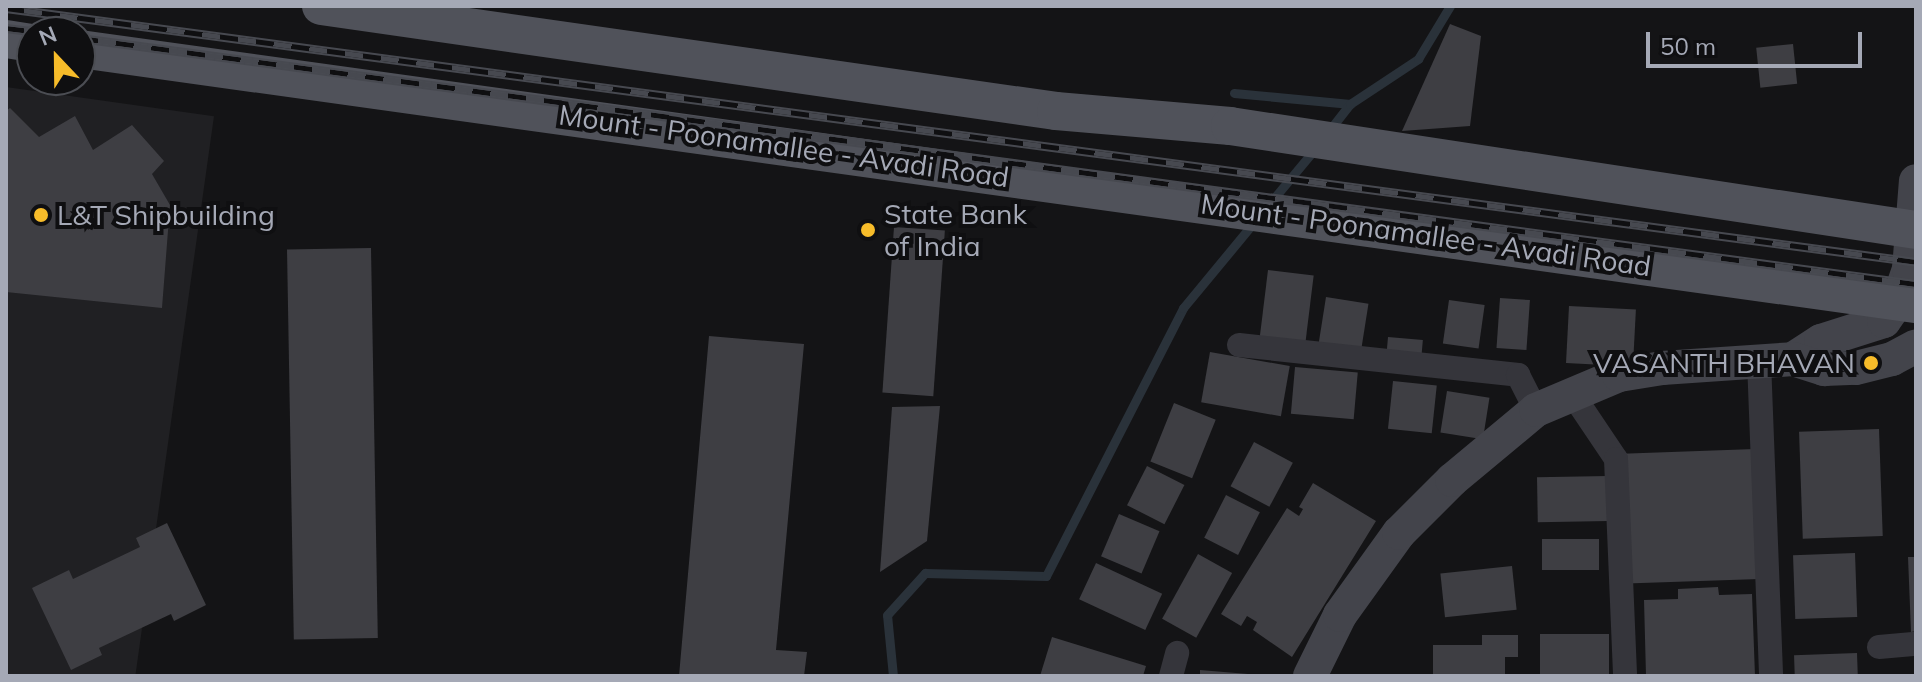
<!DOCTYPE html>
<style>
body{margin:0}
#map{position:relative;width:1922px;height:682px;overflow:hidden;background:#141416;font-family:Mulish,sans-serif}
div>[style]{position:absolute}
.built>*{inset:0;background:#202023;transform-origin:0 0}
.stream>*{height:9px;margin:-4.5px;padding:0 4.5px;transform-origin:4.5px;border-radius:4.5px;background:#2a323a}
.building>*{inset:0;background:#3e3e43;transform-origin:0 0}
.minor>*{height:24px;margin:-12px;padding:0 12px;transform-origin:12px;border-radius:12px;background:#35353b}
.secondary>*{height:34px;margin:-17px;padding:0 17px;transform-origin:17px;border-radius:17px;background:#43444b}
.primary>*{height:38px;margin:-19px;padding:0 19px;transform-origin:19px;border-radius:19px;background:#50525a}
.rail>*{height:9px;margin-top:-4.5px;transform-origin:0;background:repeating-linear-gradient(90deg,#0f0f11 0 18px,#474950 0 36px);box-sizing:border-box;border-block:2px solid #474950}
.dots>*{width:22px;height:22px;translate:-50% -50%;box-sizing:border-box;border:4px solid #0f0f11;border-radius:50%}
span{translate:-50% -50%;white-space:nowrap;text-align:center;line-height:1.15;-webkit-text-stroke:8px #0f0f11;paint-order:stroke}
.street-label{font-size:28px;color:#a5a9b6}
.poi-label{font-size:28px;color:#a5a9b6}
.left{translate:0 -50%;text-align:left}
.right{translate:-100% -50%;text-align:right}
.frame{position:absolute;inset:0;border:8px solid #a5a9b6;pointer-events:none}
.north{position:absolute;left:16px;top:16px;width:80px;height:80px;box-sizing:border-box;background:#0f0f11;border:2px solid #4b4d53;border-radius:50%;rotate:338deg;font-size:22px;font-weight:700;line-height:32px;text-align:center;color:#a5a9b6}
.north::after{content:'';display:block;margin:auto;width:28px;height:36px;background:#f7bc2a;clip-path:polygon(50% 0,100% 100%,50% 72%,0 100%)}
.scale{position:absolute;left:1646px;top:32px;width:216px;height:36px;box-sizing:border-box;border:4px solid #a5a9b6;border-top:0;padding-left:10px;font-size:24px;line-height:28px;white-space:nowrap;color:#a5a9b6;-webkit-text-stroke:6px #0f0f11;paint-order:stroke}
</style>
<div id="map">
<div class="built">
<div style="left:6px;top:87px;width:210px;height:589px;rotate:8deg"></div>
</div>
<div class="stream">
<div style="left:1234px;top:93px;width:117px;rotate:5.4deg"></div>
<div style="left:1328px;top:132px;width:36px;rotate:-52deg"></div>
<div style="left:1350px;top:104px;width:82px;rotate:-33.5deg"></div>
<div style="left:1418px;top:59px;width:62px;rotate:-58.9deg"></div>
<div style="left:1270px;top:203px;width:69px;rotate:-50.3deg"></div>
<div style="left:893px;top:676px;width:61px;rotate:-95.6deg"></div>
<div style="left:887px;top:615px;width:57px;rotate:-47.9deg"></div>
<div style="left:925px;top:573px;width:121px;rotate:1.4deg"></div>
<div style="left:1046px;top:576px;width:301px;rotate:-62.9deg"></div>
<div style="left:1183px;top:308px;width:113px;rotate:-50.4deg"></div>
</div>
<div class="building">
<div style="clip-path:polygon(1450px 24px,1481px 36px,1470px 126px,1402px 131px)"></div>
<div style="left:1793px;top:44px;width:40px;height:37px;rotate:84deg"></div>
<div style="clip-path:polygon(10px 108px,39px 137px,75px 116px,93px 150px,132px 125px,164px 161px,152px 174px,170px 205px,162px 308px,6px 292px,6px 111px)"></div>
<div style="left:894px;top:227px;width:51px;height:166px;rotate:4deg"></div>
<div style="left:371px;top:248px;width:390px;height:84px;rotate:89deg"></div>
<div style="left:1268px;top:270px;width:46px;height:72px;rotate:7deg"></div>
<div style="left:1326px;top:297px;width:43px;height:48px;rotate:9deg"></div>
<div style="left:1500px;top:298px;width:30px;height:50px;rotate:4deg"></div>
<div style="left:1449px;top:300px;width:36px;height:44px;rotate:8deg"></div>
<div style="left:1569px;top:306px;width:67px;height:57px;rotate:3deg"></div>
<div style="clip-path:polygon(709px 336px,804px 344px,776px 650px,807px 652px,804px 676px,679px 676px)"></div>
<div style="left:1388px;top:337px;width:35px;height:16px;rotate:5deg"></div>
<div style="left:1210px;top:352px;width:81px;height:51px;rotate:10deg"></div>
<div style="left:1295px;top:367px;width:63px;height:47px;rotate:5deg"></div>
<div style="left:1393px;top:381px;width:44px;height:48px;rotate:6deg"></div>
<div style="left:1447px;top:391px;width:43px;height:42px;rotate:9deg"></div>
<div style="left:1174px;top:403px;width:45px;height:63px;rotate:22deg"></div>
<div style="clip-path:polygon(940px 406px,927px 541px,880px 572px,892px 407px)"></div>
<div style="left:1879px;top:429px;width:107px;height:80px;rotate:88deg"></div>
<div style="left:1254px;top:442px;width:44px;height:50px;rotate:28deg"></div>
<div style="left:1755px;top:449px;width:130px;height:133px;rotate:88deg"></div>
<div style="left:1147px;top:466px;width:42px;height:44px;rotate:27deg"></div>
<div style="left:1608px;top:476px;width:45px;height:71px;rotate:89deg"></div>
<div style="clip-path:polygon(1313px 483px,1376px 521px,1292px 657px,1253px 630px,1257px 622px,1247px 616px,1241px 626px,1221px 614px,1287px 508px,1299px 516px,1303px 509px,1299px 507px)"></div>
<div style="left:1226px;top:495px;width:38px;height:48px;rotate:27deg"></div>
<div style="left:1119px;top:514px;width:44px;height:46px;rotate:23deg"></div>
<div style="clip-path:polygon(167px 523px,206px 605px,174px 621px,171px 614px,99px 648px,102px 655px,71px 670px,32px 588px,69px 570px,73px 579px,140px 547px,136px 538px)"></div>
<div style="left:1599px;top:539px;width:31px;height:57px;rotate:90deg"></div>
<div style="left:1855px;top:553px;width:64px;height:62px;rotate:88deg"></div>
<div style="left:1198px;top:554px;width:39px;height:74px;rotate:29deg"></div>
<div style="clip-path:polygon(1908px 557px,1916px 557px,1916px 631px,1911px 632px)"></div>
<div style="left:1096px;top:563px;width:73px;height:40px;rotate:25deg"></div>
<div style="left:1512px;top:566px;width:44px;height:72px;rotate:84deg"></div>
<div style="clip-path:polygon(1718px 587px,1719px 595px,1752px 594px,1755px 676px,1646px 676px,1644px 600px,1678px 599px,1678px 589px)"></div>
<div style="left:1540px;top:634px;width:69px;height:42px"></div>
<div style="clip-path:polygon(1482px 635px,1518px 635px,1518px 657px,1505px 657px,1505px 676px,1433px 676px,1433px 645px,1482px 645px)"></div>
<div style="clip-path:polygon(1052px 637px,1146px 666px,1143px 676px,1040px 676px)"></div>
<div style="left:1857px;top:653px;width:23px;height:63px;rotate:88deg"></div>
<div style="clip-path:polygon(1200px 670px,1248px 674px,1248px 676px,1200px 676px)"></div>
</div>
<div class="minor">
<div style="left:1239px;top:345px;width:281px;rotate:6.1deg"></div>
<div style="left:1518px;top:375px;width:39px;rotate:63deg"></div>
<div style="left:1759px;top:361px;width:315px;rotate:87.8deg"></div>
<div style="left:1573px;top:395px;width:77px;rotate:56.1deg"></div>
<div style="left:1616px;top:459px;width:217px;rotate:87.6deg"></div>
<div style="left:1879px;top:647px;width:37px;rotate:-5deg"></div>
<div style="left:1171px;top:676px;width:24px;rotate:-75deg"></div>
</div>
<div class="secondary">
<div style="left:1793px;top:359px;width:33px;rotate:-33deg"></div>
<div style="left:1821px;top:341px;width:66px;rotate:-17.6deg"></div>
<div style="left:1884px;top:321px;width:24px;rotate:-55deg"></div>
<div style="left:1898px;top:301px;width:34px;rotate:-71deg"></div>
<div style="left:1909px;top:269px;width:88px;rotate:-85.5deg"></div>
<div style="left:1310px;top:676px;width:68px;rotate:-63.8deg"></div>
<div style="left:1340px;top:615px;width:101px;rotate:-54.3deg"></div>
<div style="left:1399px;top:533px;width:75px;rotate:-45deg"></div>
<div style="left:1452px;top:480px;width:109px;rotate:-39.8deg"></div>
<div style="left:1536px;top:410px;width:90px;rotate:-22.9deg"></div>
<div style="left:1619px;top:375px;width:44px;rotate:-9.2deg"></div>
<div style="left:1662px;top:368px;width:131px;rotate:-3.9deg"></div>
<div style="left:1793px;top:359px;width:33px;rotate:18deg"></div>
<div style="left:1824px;top:369px;width:32px;rotate:-2deg"></div>
<div style="left:1856px;top:368px;width:37px;rotate:-14deg"></div>
<div style="left:1892px;top:359px;width:27px;rotate:-28deg"></div>
</div>
<div class="primary">
<div style="left:321px;top:6px;width:742px;rotate:8.13deg"></div>
<div style="left:1056px;top:111px;width:175px;rotate:4.9deg"></div>
<div style="left:1230px;top:126px;width:694px;rotate:8.62deg"></div>
<div style="left:6px;top:39px;width:26px;rotate:9deg"></div>
<div style="left:80px;top:49px;width:1854px;rotate:7.91deg"></div>
</div>
<div class="rail">
<div style="left:6px;top:8px;width:1927px;rotate:7.57deg"></div>
<div style="left:6px;top:28px;width:31px;rotate:7deg"></div>
<div style="left:80px;top:38px;width:1852px;rotate:7.63deg"></div>
</div>
<div class="dots">
<div style="left:41px;top:215px;background:#f7bc2a"></div>
<div style="left:868px;top:230px;background:#f7bc2a"></div>
<div style="left:1871px;top:363px;background:#f7bc2a"></div>
</div>
<div class="street-label">
<span style="left:784px;top:146px;rotate:8deg">Mount - Poonamallee - Avadi Road</span>
<span style="left:1426px;top:235px;rotate:8deg">Mount - Poonamallee - Avadi Road</span>
</div>
<div class="poi-label">
<span class="left" style="left:884px;top:230px">State Bank<br>of India</span>
<span class="left" style="left:57px;top:215px">L&amp;T Shipbuilding</span>
<span class="right" style="left:1855px;top:363px">VASANTH BHAVAN</span>
</div>
<div class="frame"></div>
<div class="north">N</div>
<div class="scale">50 m</div>
</div>
